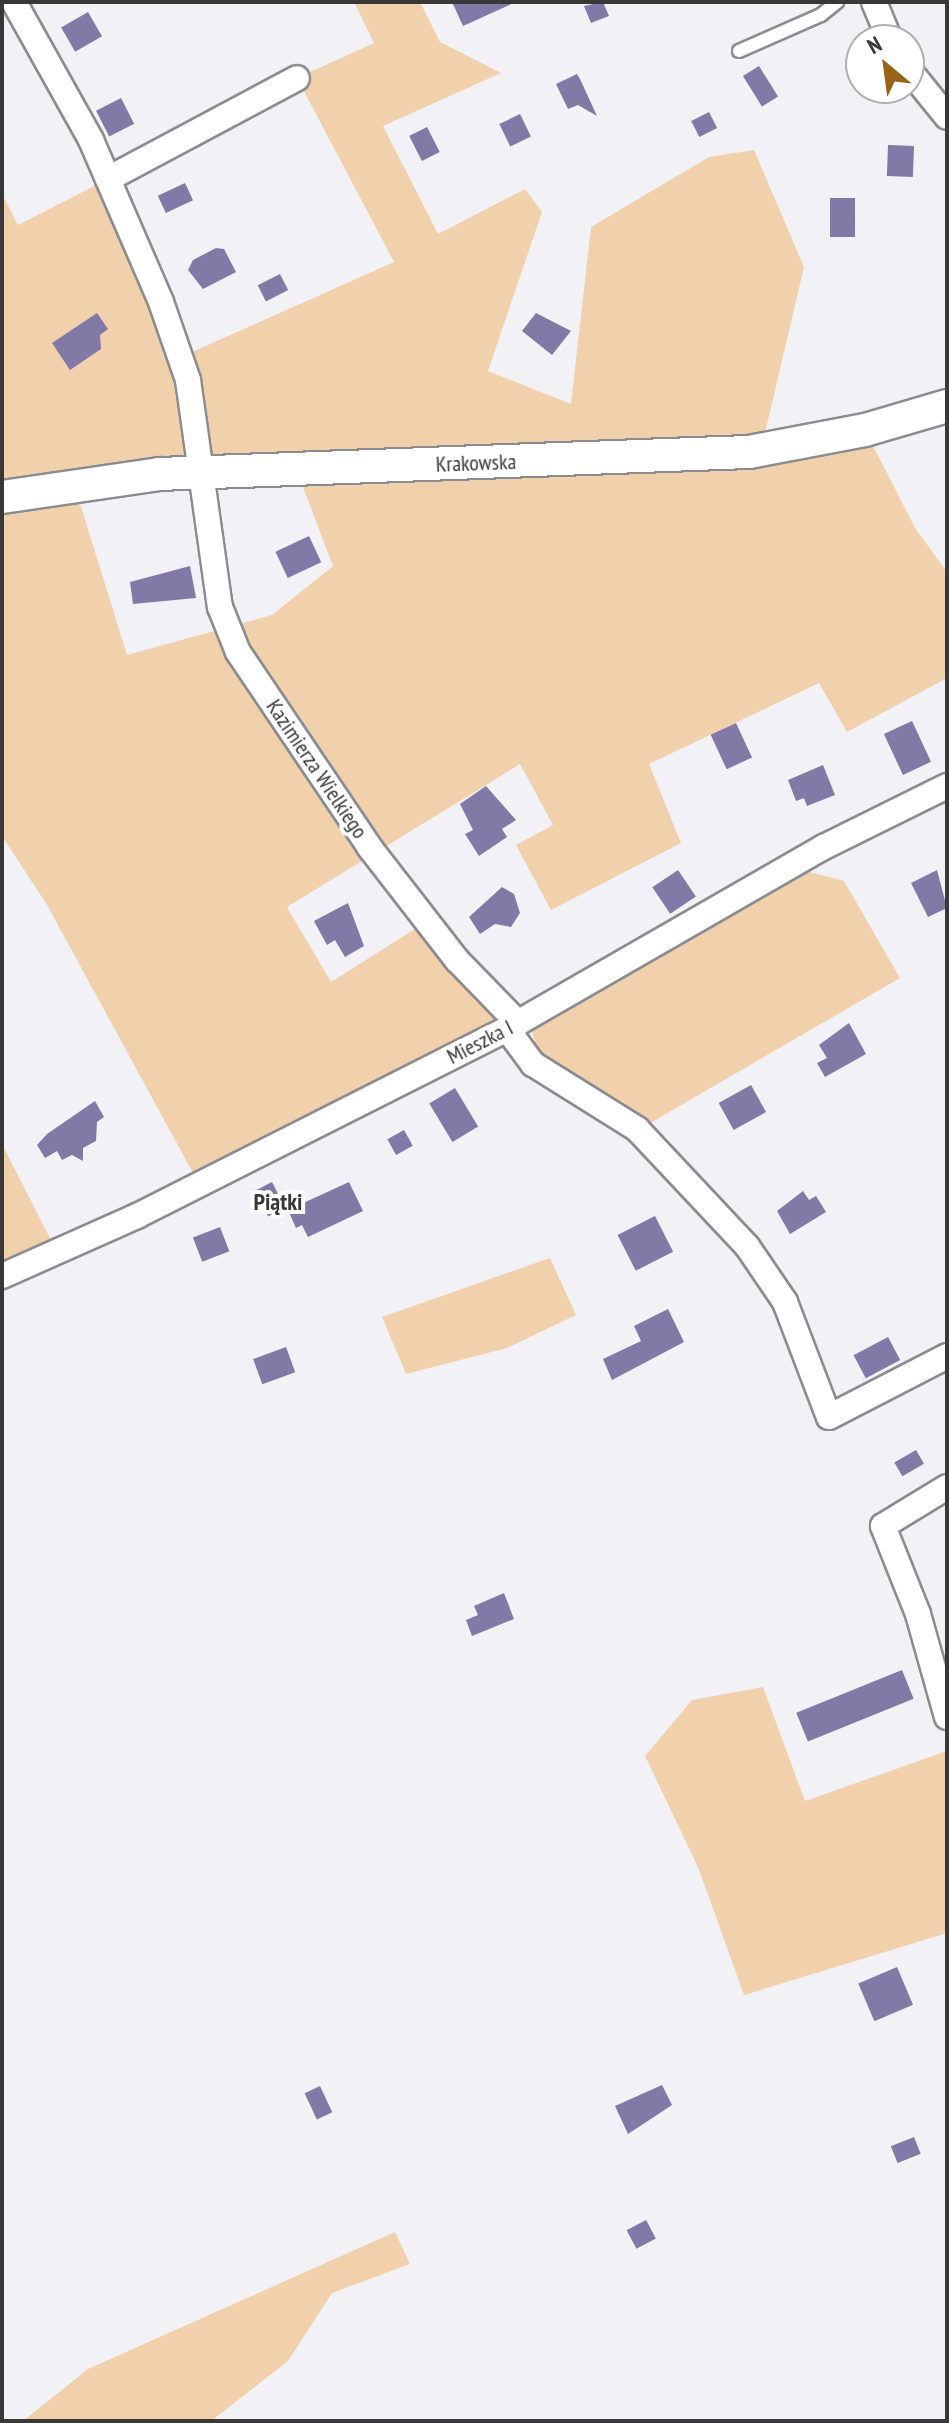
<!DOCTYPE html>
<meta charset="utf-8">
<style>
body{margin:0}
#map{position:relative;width:949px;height:2423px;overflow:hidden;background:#f2f1f6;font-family:"PT Sans Narrow",sans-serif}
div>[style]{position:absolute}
.green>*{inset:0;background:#f0d1ab}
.building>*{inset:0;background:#8279a6;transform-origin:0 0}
.roads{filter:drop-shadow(2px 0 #8c8b8f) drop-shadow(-2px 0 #8c8b8f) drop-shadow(0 2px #8c8b8f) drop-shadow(0 -2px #8c8b8f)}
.service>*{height:12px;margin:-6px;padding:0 6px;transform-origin:6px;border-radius:6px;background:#fff}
.minor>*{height:24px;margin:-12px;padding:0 12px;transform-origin:12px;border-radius:12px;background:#fff}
.secondary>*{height:32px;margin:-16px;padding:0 16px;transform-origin:16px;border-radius:16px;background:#fff}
span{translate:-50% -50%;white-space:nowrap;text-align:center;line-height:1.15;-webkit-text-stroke:8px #fff;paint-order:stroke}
.street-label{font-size:22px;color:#383839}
.neighbourhood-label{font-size:24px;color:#383839;font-weight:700}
.frame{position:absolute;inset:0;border:4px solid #383839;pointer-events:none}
.north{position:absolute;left:845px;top:24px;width:80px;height:80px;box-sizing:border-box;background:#fff;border:2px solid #afafb0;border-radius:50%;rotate:331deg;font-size:22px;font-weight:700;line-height:32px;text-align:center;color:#383839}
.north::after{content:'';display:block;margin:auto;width:28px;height:36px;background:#976418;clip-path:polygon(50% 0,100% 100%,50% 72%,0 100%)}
</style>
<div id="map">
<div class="green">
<div style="clip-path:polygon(evenodd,354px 2px,420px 2px,440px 42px,501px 73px,383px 126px,438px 234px,525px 189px,542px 212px,488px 371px,571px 404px,591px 227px,709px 157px,754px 150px,804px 267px,761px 450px,865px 430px,915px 528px,947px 572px,947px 678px,847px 732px,819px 683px,649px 764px,681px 843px,551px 910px,516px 845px,553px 825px,520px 764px,287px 907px,331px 982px,426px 922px,507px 1029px,199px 1184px,47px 905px,2px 836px,2px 194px,18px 225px,108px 179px,181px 357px,394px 262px,297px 78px,374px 43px,354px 2px,296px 469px,333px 566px,272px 615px,127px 655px,74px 484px,296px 469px)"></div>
<div style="clip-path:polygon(806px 871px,844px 881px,900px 978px,645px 1126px,539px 1056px,531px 1027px)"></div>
<div style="clip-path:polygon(2px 1144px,57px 1252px,2px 1282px)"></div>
<div style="clip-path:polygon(550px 1258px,576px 1315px,507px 1348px,406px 1374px,382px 1317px)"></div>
<div style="clip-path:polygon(763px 1687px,805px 1801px,947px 1751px,947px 1933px,744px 1995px,698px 1867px,645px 1756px,692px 1700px)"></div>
<div style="clip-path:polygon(395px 2232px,410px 2264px,332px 2293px,288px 2361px,211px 2421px,23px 2421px,88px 2369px)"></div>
</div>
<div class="building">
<div style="clip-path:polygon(452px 2px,516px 2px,463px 26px)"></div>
<div style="clip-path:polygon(603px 2px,609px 16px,591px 23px,584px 6px)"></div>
<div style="left:88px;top:12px;width:28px;height:31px;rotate:60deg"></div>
<div style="left:759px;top:66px;width:36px;height:19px;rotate:58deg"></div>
<div style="clip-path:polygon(577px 74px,580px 79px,597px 116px,578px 105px,568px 109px,556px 84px)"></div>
<div style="left:121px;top:98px;width:29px;height:28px;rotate:63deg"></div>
<div style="left:709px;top:112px;width:18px;height:20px;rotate:63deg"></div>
<div style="left:520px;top:114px;width:25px;height:23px;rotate:64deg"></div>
<div style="left:427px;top:127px;width:28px;height:20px;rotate:63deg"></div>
<div style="left:888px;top:145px;width:26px;height:31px;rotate:2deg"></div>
<div style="left:185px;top:183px;width:19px;height:30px;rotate:65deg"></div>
<div style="left:830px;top:198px;width:25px;height:39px"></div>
<div style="clip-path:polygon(216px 248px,224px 249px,236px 272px,203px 289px,188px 270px,193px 260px)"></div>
<div style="left:280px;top:274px;width:18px;height:25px;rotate:63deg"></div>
<div style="clip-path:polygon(97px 313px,108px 329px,100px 335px,101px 349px,70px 370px,52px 343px)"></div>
<div style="clip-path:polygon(536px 313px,571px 331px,552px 355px,522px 331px)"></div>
<div style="left:309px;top:536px;width:29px;height:37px;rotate:65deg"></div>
<div style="clip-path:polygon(190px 566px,196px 598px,133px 604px,130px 582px)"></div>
<div style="left:912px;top:721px;width:45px;height:31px;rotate:65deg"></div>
<div style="left:736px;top:723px;width:38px;height:28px;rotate:65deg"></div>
<div style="clip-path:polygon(823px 765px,835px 795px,807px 806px,804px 798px,796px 801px,788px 780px)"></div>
<div style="clip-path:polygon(486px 786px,516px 820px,502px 829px,507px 837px,479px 856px,465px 834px,473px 830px,460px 804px)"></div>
<div style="left:678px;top:870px;width:32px;height:31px;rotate:56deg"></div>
<div style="clip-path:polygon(937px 870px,947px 908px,928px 917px,911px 883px)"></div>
<div style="clip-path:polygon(502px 887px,514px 894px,520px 913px,511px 927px,495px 924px,480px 934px,469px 917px)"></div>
<div style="clip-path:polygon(348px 903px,364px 946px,345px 957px,335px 940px,327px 945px,314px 921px)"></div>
<div style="clip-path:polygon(849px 1023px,866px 1054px,825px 1077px,817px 1063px,827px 1058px,819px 1045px)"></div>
<div style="left:751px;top:1085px;width:31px;height:37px;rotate:61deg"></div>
<div style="left:455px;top:1088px;width:45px;height:30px;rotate:59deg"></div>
<div style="clip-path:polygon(95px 1101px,104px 1117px,97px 1122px,96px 1141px,83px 1148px,83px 1161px,72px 1155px,62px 1160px,57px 1151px,45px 1158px,37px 1145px,47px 1134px)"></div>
<div style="left:404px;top:1130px;width:18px;height:19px;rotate:61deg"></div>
<div style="left:272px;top:1182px;width:29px;height:19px;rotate:63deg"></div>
<div style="clip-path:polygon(349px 1182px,363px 1211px,308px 1237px,302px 1225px,296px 1228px,288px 1210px)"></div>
<div style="clip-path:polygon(803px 1191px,809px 1200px,816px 1196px,826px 1212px,790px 1234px,777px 1211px)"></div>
<div style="left:655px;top:1216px;width:40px;height:42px;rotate:63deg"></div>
<div style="left:220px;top:1227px;width:26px;height:29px;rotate:69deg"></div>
<div style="clip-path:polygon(668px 1309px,684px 1342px,612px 1380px,603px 1359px,641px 1341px,634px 1326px)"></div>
<div style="left:888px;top:1337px;width:26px;height:39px;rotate:62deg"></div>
<div style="left:286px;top:1347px;width:27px;height:35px;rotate:70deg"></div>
<div style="left:916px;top:1450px;width:16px;height:25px;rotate:60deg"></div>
<div style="clip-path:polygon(504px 1593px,514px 1619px,472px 1636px,466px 1620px,478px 1615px,474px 1606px)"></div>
<div style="left:902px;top:1670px;width:31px;height:114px;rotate:68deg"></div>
<div style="left:897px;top:1967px;width:41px;height:42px;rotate:67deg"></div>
<div style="clip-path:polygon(662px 2085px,672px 2105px,628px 2134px,615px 2106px)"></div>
<div style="left:320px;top:2086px;width:29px;height:17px;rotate:65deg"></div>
<div style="left:914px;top:2137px;width:18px;height:25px;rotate:68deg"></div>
<div style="left:646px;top:2220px;width:21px;height:22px;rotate:62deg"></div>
</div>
<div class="roads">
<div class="service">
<div style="left:739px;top:51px;width:90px;rotate:-23.7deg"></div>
<div style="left:821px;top:15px;width:21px;rotate:-39deg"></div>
</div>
<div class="minor">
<div style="left:14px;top:2px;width:158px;rotate:60.8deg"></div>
<div style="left:91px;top:140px;width:176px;rotate:66.6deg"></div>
<div style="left:161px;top:302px;width:83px;rotate:70.9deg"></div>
<div style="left:188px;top:380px;width:229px;rotate:82deg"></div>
<div style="left:220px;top:607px;width:48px;rotate:68.2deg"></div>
<div style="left:238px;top:652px;width:236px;rotate:56deg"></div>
<div style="left:370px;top:848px;width:142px;rotate:52.2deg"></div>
<div style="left:457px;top:960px;width:88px;rotate:45.9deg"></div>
<div style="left:874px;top:2px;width:41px;rotate:67.2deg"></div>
<div style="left:909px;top:70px;width:60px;rotate:51deg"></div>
<div style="left:108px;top:179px;width:214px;rotate:-28.1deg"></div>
<div style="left:507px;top:1029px;width:44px;rotate:53.4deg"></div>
<div style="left:533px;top:1064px;width:123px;rotate:32deg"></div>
<div style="left:637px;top:1129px;width:161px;rotate:46.8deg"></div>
<div style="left:747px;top:1246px;width:68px;rotate:55.8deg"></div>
<div style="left:785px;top:1302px;width:123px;rotate:69.1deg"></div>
<div style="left:829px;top:1417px;width:133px;rotate:-27.3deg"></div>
<div style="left:2px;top:1276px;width:148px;rotate:-24deg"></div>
<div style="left:137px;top:1216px;width:415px;rotate:-26.8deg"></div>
<div style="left:507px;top:1029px;width:366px;rotate:-29.9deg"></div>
<div style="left:824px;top:847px;width:137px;rotate:-26.4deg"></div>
<div style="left:947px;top:1487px;width:75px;rotate:148.6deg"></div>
<div style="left:883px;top:1526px;width:95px;rotate:68.3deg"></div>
<div style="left:918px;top:1614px;width:107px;rotate:74.3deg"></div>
</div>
<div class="secondary">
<div style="left:2px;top:497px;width:159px;rotate:-8.3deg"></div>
<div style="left:159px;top:474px;width:590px;rotate:-2.14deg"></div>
<div style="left:749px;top:452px;width:118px;rotate:-10.7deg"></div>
<div style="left:865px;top:430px;width:85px;rotate:-16.3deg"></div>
</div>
</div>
<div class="street-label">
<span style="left:476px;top:463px;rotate:-2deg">Krakowska</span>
<span style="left:317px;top:769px;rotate:56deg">Kazimierza Wielkiego</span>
<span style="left:480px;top:1042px;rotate:-27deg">Mieszka I</span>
</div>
<div class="neighbourhood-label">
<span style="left:278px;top:1202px">Piątki</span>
</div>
<div class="frame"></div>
<div class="north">N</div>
</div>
